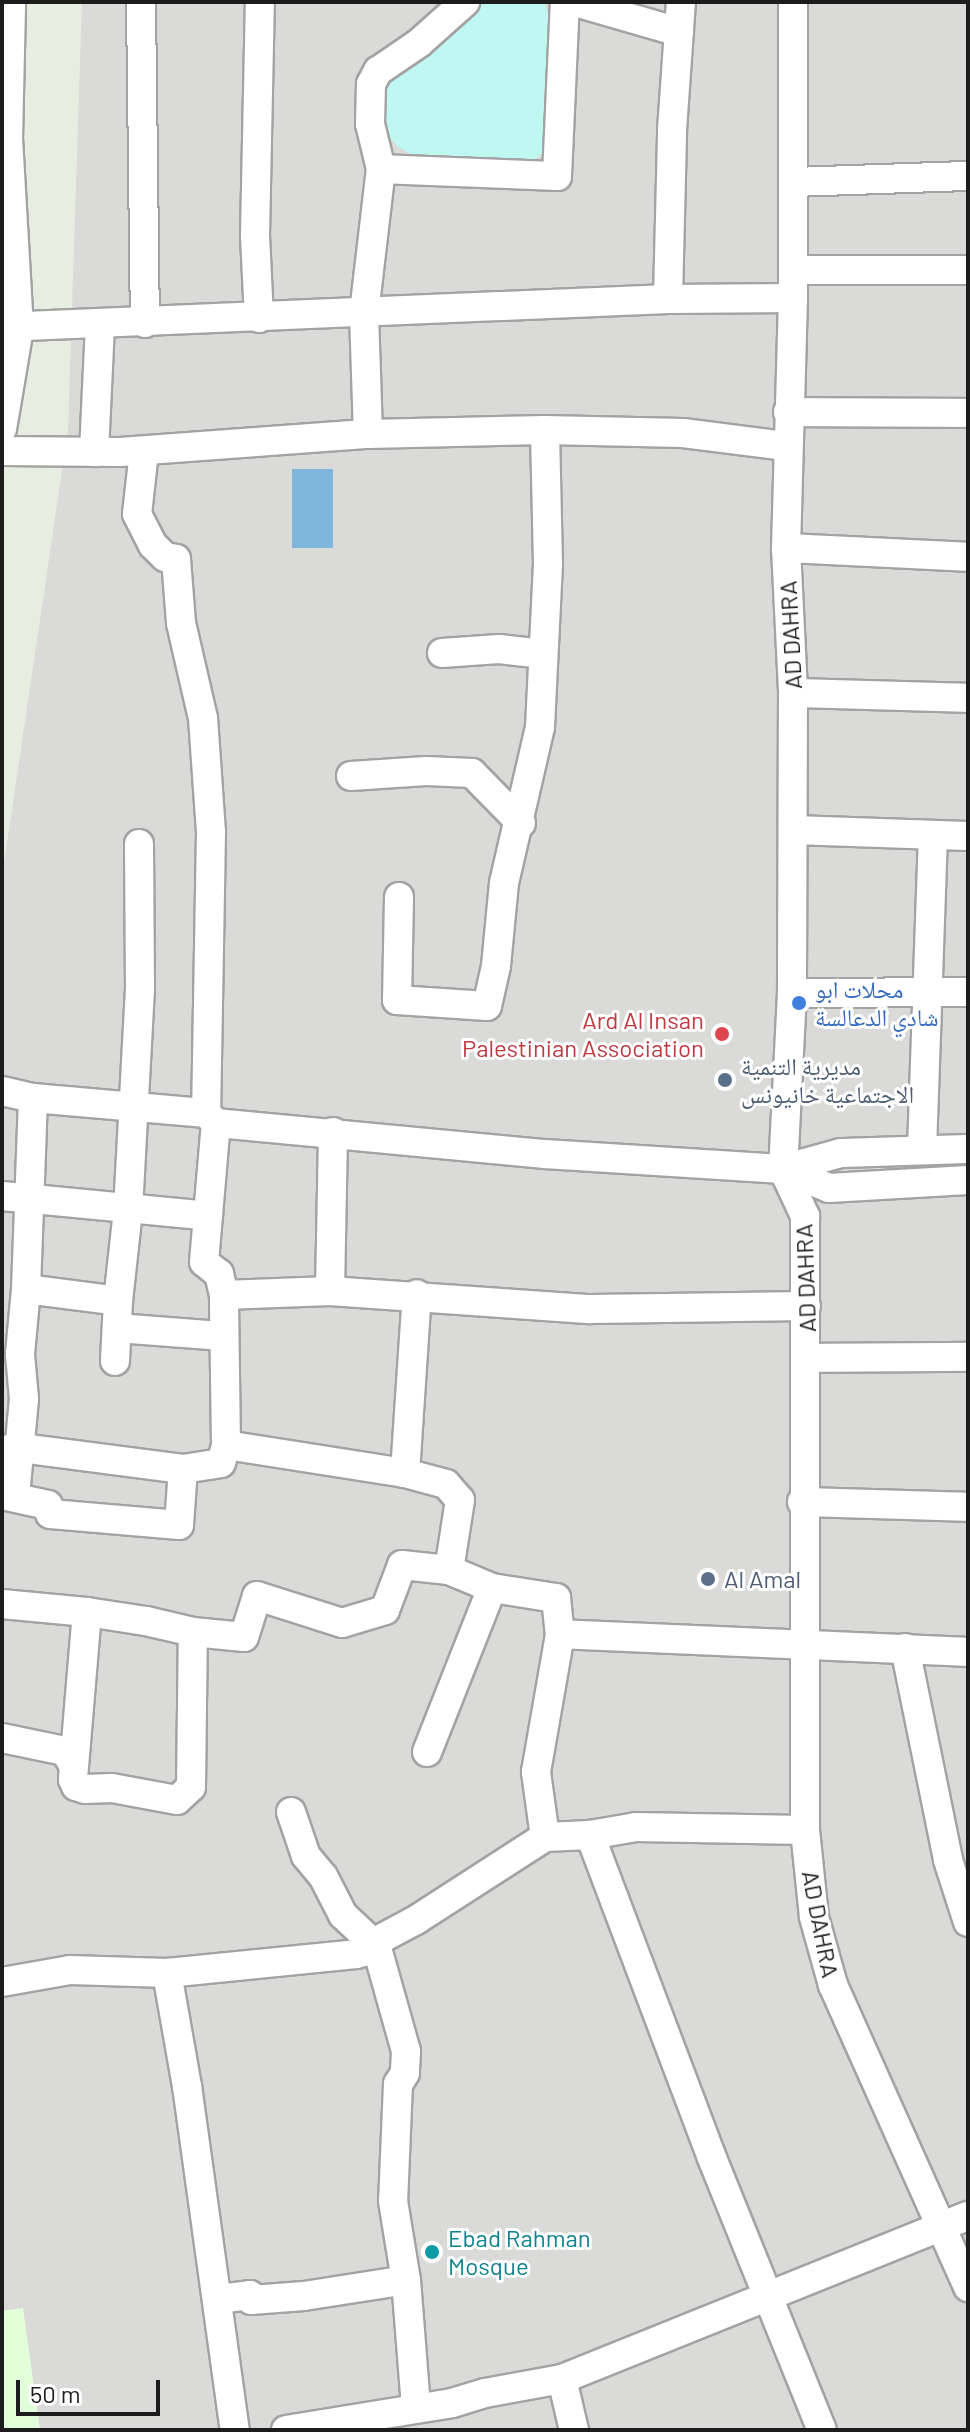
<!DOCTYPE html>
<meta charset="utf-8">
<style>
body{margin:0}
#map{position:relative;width:970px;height:2432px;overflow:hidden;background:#e8ede2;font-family:Barlow,"Noto Naskh Arabic",sans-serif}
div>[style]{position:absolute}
.residential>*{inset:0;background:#dadad9}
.education>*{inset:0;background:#e1ffd9}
.park>*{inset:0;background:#bef8f1}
.pitch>*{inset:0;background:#7fb7dc;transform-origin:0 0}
.roads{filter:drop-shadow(2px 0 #a3a3a3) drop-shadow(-2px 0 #a3a3a3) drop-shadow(0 2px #a3a3a3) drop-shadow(0 -2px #a3a3a3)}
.minor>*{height:28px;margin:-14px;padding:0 14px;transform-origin:14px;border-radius:14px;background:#fff}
.dots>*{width:22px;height:22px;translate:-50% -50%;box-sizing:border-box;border:4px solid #fff;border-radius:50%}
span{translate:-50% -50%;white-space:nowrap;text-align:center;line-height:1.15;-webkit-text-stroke:6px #fff;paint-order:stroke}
.street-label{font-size:24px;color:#1c1c1c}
.shop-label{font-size:24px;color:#366cbe}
.left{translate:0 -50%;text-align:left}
.health-label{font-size:24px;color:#be3a42}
.right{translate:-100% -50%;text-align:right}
.service-label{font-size:24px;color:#4e5e75}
.culture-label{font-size:24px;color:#0d838f}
.frame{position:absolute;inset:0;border:4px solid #1c1c1c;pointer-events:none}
.scale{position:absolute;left:16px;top:2380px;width:144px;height:36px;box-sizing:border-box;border:4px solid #1c1c1c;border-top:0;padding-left:10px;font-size:24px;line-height:28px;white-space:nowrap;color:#1c1c1c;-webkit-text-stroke:6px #fff;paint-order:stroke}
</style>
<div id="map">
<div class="residential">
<div style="clip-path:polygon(82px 2px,968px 2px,968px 2430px,2px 2430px,2px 877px,68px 430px)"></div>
</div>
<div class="education">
<div style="clip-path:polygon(23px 2308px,40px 2430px,2px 2430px,2px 2311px)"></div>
</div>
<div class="park">
<div style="clip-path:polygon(480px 2px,544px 2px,549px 16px,543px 153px,534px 160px,415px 156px,398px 147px,382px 128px,382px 83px)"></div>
</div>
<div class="pitch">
<div style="left:333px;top:469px;width:79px;height:41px;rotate:90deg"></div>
</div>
<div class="roads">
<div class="minor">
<div style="left:141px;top:2px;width:321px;rotate:89.3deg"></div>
<div style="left:575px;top:2px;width:108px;rotate:16.1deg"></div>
<div style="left:793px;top:2px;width:296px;rotate:90deg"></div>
<div style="left:793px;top:298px;width:250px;rotate:91.6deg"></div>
<div style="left:786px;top:548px;width:145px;rotate:87.2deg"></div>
<div style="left:793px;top:693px;width:300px;rotate:90.2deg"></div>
<div style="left:792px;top:993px;width:176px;rotate:92.9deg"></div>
<div style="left:783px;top:1169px;width:52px;rotate:64.9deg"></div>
<div style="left:805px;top:1216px;width:614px;rotate:90deg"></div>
<div style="left:805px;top:1830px;width:87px;rotate:84.1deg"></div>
<div style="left:814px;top:1917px;width:71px;rotate:74.4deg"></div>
<div style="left:833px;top:1985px;width:331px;rotate:65.9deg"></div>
<div style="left:381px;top:169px;width:176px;rotate:2.3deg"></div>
<div style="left:557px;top:176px;width:174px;rotate:-87.4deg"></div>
<div style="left:794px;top:182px;width:174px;rotate:-2deg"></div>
<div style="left:794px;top:270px;width:174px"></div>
<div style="left:668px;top:299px;width:169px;rotate:-88.6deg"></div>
<div style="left:672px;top:130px;width:128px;rotate:-86deg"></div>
<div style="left:259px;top:318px;width:83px;rotate:-92.8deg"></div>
<div style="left:255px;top:235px;width:233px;rotate:-88.8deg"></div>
<div style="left:2px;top:327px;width:667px;rotate:-2.41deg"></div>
<div style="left:668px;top:299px;width:125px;rotate:-0.5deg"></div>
<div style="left:788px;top:412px;width:180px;rotate:0.3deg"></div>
<div style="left:2px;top:429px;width:101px;rotate:-80.4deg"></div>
<div style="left:19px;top:329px;width:190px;rotate:-93.3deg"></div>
<div style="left:8px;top:139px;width:137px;rotate:-88.7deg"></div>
<div style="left:368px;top:434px;width:121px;rotate:-91.9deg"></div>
<div style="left:364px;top:313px;width:145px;rotate:-83.3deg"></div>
<div style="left:381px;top:169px;width:46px;rotate:-103.7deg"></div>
<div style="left:370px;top:124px;width:40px;rotate:-88.6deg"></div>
<div style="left:371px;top:84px;width:15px;rotate:-62deg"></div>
<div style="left:378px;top:71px;width:50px;rotate:-34.3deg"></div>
<div style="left:419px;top:43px;width:62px;rotate:-41.7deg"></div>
<div style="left:2px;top:451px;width:118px;rotate:0.5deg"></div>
<div style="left:120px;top:452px;width:249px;rotate:-4.2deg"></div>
<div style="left:368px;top:434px;width:177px;rotate:-1.3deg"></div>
<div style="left:545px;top:430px;width:138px;rotate:1.2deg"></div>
<div style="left:683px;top:433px;width:104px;rotate:7.2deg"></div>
<div style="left:144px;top:451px;width:63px;rotate:96.3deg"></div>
<div style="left:137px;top:514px;width:35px;rotate:63deg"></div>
<div style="left:153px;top:545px;width:17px;rotate:45deg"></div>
<div style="left:165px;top:557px;width:11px;rotate:10deg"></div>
<div style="left:176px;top:559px;width:64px;rotate:85.5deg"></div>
<div style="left:181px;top:623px;width:98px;rotate:77deg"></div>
<div style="left:203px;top:718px;width:114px;rotate:86deg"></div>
<div style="left:211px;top:832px;width:281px;rotate:91deg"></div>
<div style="left:94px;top:452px;width:127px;rotate:-87.3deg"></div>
<div style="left:786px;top:548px;width:182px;rotate:2.8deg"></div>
<div style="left:442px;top:653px;width:57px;rotate:-4deg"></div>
<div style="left:499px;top:649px;width:44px;rotate:6.5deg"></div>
<div style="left:793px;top:693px;width:175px;rotate:1.6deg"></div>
<div style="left:351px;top:776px;width:75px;rotate:-3.8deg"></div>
<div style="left:426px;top:771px;width:46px;rotate:2.5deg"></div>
<div style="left:472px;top:773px;width:70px;rotate:45.6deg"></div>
<div style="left:793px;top:830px;width:175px;rotate:2deg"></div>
<div style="left:399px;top:897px;width:103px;rotate:91.1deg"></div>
<div style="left:397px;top:1000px;width:90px;rotate:3.8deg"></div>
<div style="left:487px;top:1006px;width:41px;rotate:-77.3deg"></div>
<div style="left:496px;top:966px;width:83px;rotate:-84.5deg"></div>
<div style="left:504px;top:883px;width:160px;rotate:-77deg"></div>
<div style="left:540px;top:727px;width:163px;rotate:-87.2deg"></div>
<div style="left:548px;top:564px;width:134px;rotate:-91.3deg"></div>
<div style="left:792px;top:993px;width:176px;rotate:-0.3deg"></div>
<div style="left:2px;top:1091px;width:32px;rotate:13deg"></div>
<div style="left:33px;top:1098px;width:174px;rotate:5deg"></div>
<div style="left:206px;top:1113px;width:14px;rotate:45deg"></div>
<div style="left:216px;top:1123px;width:330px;rotate:5.4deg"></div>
<div style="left:545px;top:1154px;width:238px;rotate:3.6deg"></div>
<div style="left:783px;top:1169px;width:50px;rotate:22.4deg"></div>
<div style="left:829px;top:1188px;width:139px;rotate:-3.3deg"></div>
<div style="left:922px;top:1149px;width:314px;rotate:-88deg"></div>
<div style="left:783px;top:1169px;width:60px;rotate:-15.4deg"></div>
<div style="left:841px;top:1153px;width:127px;rotate:-1.8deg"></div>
<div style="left:2px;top:1196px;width:207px;rotate:5.5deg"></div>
<div style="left:26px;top:1289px;width:93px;rotate:7.4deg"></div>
<div style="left:118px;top:1301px;width:60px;rotate:92.9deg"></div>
<div style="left:330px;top:1291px;width:159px;rotate:-88.9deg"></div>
<div style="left:224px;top:1295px;width:106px;rotate:-2.2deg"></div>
<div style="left:330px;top:1291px;width:261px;rotate:4deg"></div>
<div style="left:590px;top:1309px;width:216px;rotate:-0.8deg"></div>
<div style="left:118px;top:1301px;width:92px;rotate:-83.7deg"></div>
<div style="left:128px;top:1210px;width:221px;rotate:-86.9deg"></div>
<div style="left:140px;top:989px;width:145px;rotate:-90.4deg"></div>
<div style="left:118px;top:1328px;width:105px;rotate:4.4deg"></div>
<div style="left:807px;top:1358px;width:161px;rotate:-0.4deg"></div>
<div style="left:226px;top:1445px;width:181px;rotate:8.9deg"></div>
<div style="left:405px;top:1473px;width:42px;rotate:15deg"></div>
<div style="left:446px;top:1484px;width:21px;rotate:49deg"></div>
<div style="left:460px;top:1500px;width:71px;rotate:98.9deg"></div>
<div style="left:449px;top:1570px;width:47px;rotate:22.7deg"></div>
<div style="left:492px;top:1588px;width:65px;rotate:8.9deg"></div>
<div style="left:556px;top:1598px;width:36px;rotate:84deg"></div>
<div style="left:560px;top:1634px;width:408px;rotate:2.5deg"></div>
<div style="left:2px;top:1450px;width:19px;rotate:-6deg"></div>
<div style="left:21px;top:1448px;width:163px;rotate:7.4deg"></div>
<div style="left:183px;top:1469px;width:56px;rotate:94.1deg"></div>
<div style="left:179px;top:1525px;width:129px;rotate:-175.1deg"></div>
<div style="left:50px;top:1514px;width:9px;rotate:-103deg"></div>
<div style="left:48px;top:1505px;width:47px;rotate:-167.7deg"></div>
<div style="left:183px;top:1469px;width:38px;rotate:-9deg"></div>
<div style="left:221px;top:1463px;width:19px;rotate:-74deg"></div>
<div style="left:226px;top:1445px;width:150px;rotate:-90.8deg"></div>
<div style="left:224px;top:1295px;width:22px;rotate:-103deg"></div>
<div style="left:219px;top:1274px;width:19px;rotate:-141deg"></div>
<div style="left:204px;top:1262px;width:140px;rotate:-85.1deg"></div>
<div style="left:405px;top:1473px;width:179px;rotate:-86.2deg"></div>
<div style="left:15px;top:1496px;width:97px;rotate:-84.7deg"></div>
<div style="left:24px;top:1399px;width:45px;rotate:-95.1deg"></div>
<div style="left:20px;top:1354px;width:65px;rotate:-84.7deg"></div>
<div style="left:26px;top:1289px;width:191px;rotate:-87.9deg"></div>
<div style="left:802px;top:1502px;width:166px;rotate:1.7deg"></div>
<div style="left:2px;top:1604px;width:85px;rotate:5.4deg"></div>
<div style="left:87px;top:1612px;width:60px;rotate:8.7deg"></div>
<div style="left:146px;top:1621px;width:48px;rotate:13.2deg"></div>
<div style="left:193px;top:1632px;width:51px;rotate:5.6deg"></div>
<div style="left:244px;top:1637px;width:43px;rotate:-72.4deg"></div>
<div style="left:257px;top:1596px;width:89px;rotate:17.6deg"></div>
<div style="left:342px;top:1623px;width:45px;rotate:-16.8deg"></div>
<div style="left:385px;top:1610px;width:48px;rotate:-69.3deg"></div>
<div style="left:402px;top:1565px;width:47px;rotate:6.1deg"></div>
<div style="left:87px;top:1612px;width:168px;rotate:94.8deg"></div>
<div style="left:73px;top:1779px;width:8px;rotate:67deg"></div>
<div style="left:76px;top:1786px;width:9px;rotate:18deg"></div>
<div style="left:85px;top:1789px;width:27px;rotate:-2deg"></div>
<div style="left:112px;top:1788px;width:66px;rotate:10.5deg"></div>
<div style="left:177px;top:1800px;width:19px;rotate:-43deg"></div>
<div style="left:191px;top:1787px;width:155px;rotate:-89.3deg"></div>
<div style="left:905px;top:1648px;width:216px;rotate:78.5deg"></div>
<div style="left:948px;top:1860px;width:65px;rotate:72.1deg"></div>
<div style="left:2px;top:1738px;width:64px;rotate:11.7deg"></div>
<div style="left:65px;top:1751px;width:16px;rotate:60deg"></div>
<div style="left:427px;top:1752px;width:176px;rotate:-68.4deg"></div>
<div style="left:291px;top:1812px;width:46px;rotate:71.2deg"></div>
<div style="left:306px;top:1856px;width:26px;rotate:50deg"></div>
<div style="left:323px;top:1876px;width:44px;rotate:62.9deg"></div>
<div style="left:343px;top:1915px;width:41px;rotate:43deg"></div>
<div style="left:590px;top:1835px;width:345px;rotate:69.3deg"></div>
<div style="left:712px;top:2158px;width:293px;rotate:68deg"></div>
<div style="left:545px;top:1837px;width:66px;rotate:-97.9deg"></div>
<div style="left:536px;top:1772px;width:140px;rotate:-80.1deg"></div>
<div style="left:377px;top:1948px;width:107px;rotate:74.3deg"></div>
<div style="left:406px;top:2051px;width:22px;rotate:93deg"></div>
<div style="left:405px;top:2073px;width:13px;rotate:122deg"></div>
<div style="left:398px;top:2084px;width:117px;rotate:92.4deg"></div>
<div style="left:393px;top:2201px;width:80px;rotate:80.7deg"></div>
<div style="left:406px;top:2280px;width:127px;rotate:85.5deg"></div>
<div style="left:167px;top:1973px;width:115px;rotate:80deg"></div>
<div style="left:187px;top:2086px;width:347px;rotate:82.1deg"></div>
<div style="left:2px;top:1982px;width:69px;rotate:-10deg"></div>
<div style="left:70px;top:1970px;width:97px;rotate:1.8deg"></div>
<div style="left:167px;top:1973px;width:190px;rotate:-5.7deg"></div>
<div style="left:356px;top:1954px;width:22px;rotate:-16deg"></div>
<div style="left:377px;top:1948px;width:6px;rotate:-129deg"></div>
<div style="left:373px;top:1943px;width:49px;rotate:-28.1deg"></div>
<div style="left:416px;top:1920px;width:153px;rotate:-32.8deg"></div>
<div style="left:545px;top:1837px;width:45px;rotate:-2.5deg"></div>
<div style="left:590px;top:1835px;width:47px;rotate:-9.9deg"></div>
<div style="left:636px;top:1827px;width:169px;rotate:1deg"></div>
<div style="left:218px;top:2299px;width:32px;rotate:-7deg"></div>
<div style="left:250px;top:2295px;width:5px;rotate:79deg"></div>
<div style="left:251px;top:2300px;width:53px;rotate:-4.3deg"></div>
<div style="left:304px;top:2296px;width:103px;rotate:-8.9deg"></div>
<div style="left:562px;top:2379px;width:52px;rotate:76.8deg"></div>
<div style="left:286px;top:2430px;width:168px;rotate:-9.2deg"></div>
<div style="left:452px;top:2403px;width:34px;rotate:-17deg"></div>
<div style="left:485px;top:2393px;width:78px;rotate:-10.3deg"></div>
<div style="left:562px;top:2379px;width:437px;rotate:-21.9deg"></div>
</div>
</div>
<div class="dots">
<div style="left:799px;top:1003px;background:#3f7fe0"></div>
<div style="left:722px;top:1034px;background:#e0444e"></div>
<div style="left:725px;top:1080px;background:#5c6f8a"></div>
<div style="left:708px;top:1579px;background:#5c6f8a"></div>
<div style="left:432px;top:2252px;background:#0f9aa8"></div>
</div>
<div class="street-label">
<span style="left:790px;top:635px;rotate:-93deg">AD DAHRA</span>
<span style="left:805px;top:1278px;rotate:-92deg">AD DAHRA</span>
<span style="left:821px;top:1924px;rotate:79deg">AD DAHRA</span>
</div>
<div class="shop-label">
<span class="left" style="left:815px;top:1003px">محلات ابو<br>شادي الدعالسة</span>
</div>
<div class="health-label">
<span class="right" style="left:704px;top:1034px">Ard Al Insan<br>Palestinian Association</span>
</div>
<div class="service-label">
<span class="left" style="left:741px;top:1080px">مديرية التنمية<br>الاجتماعية خانيونس</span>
<span class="left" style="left:724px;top:1579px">Al Amal</span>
</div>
<div class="culture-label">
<span class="left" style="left:448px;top:2252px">Ebad Rahman<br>Mosque</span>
</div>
<div class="frame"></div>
<div class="scale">50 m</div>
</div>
